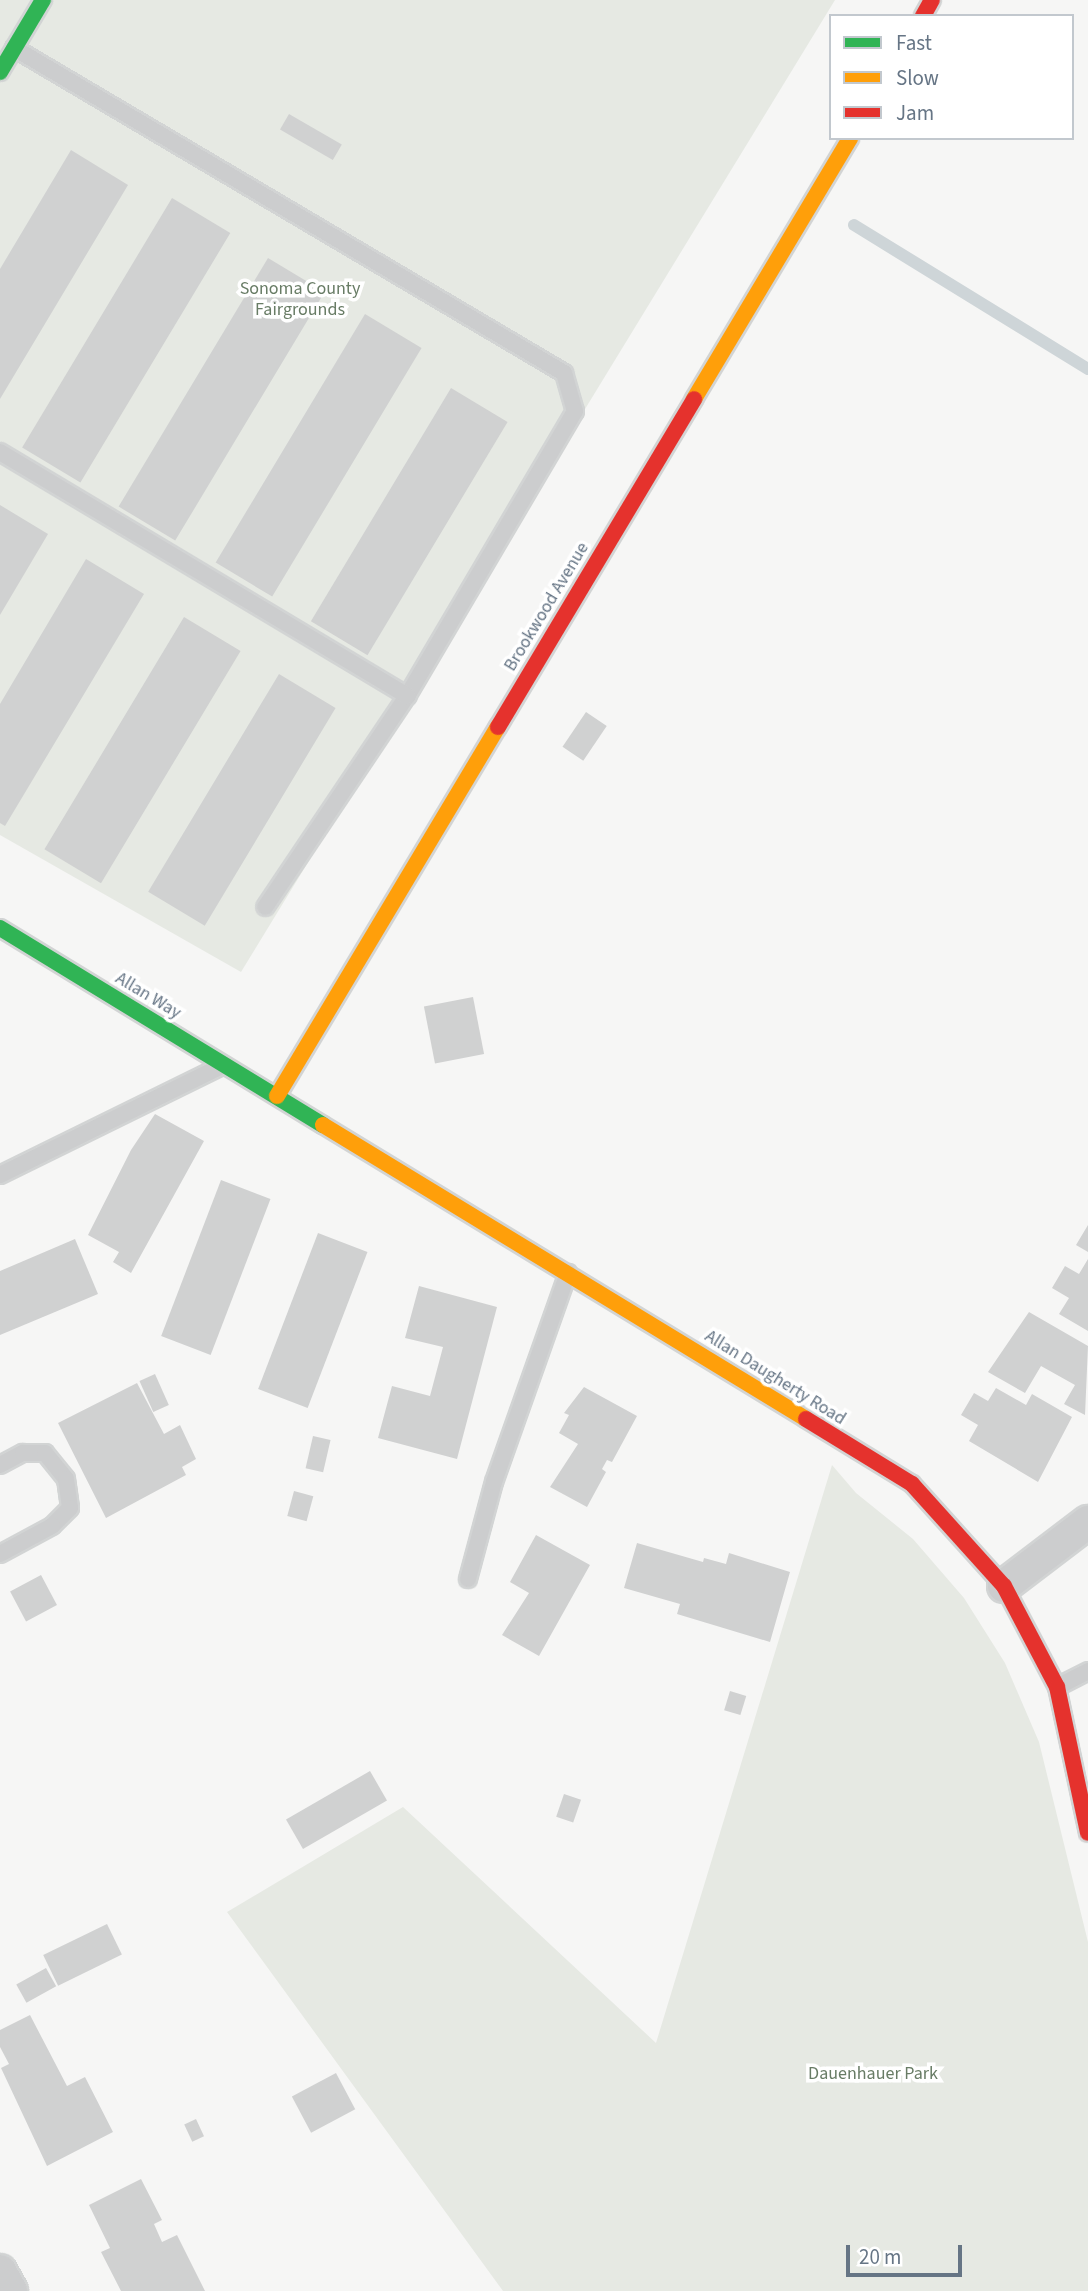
<!DOCTYPE html>
<style>
body{margin:0}
#map{position:relative;width:1088px;height:2291px;overflow:hidden;background:#f6f6f5;font-family:"Source Sans 3",sans-serif}
div>[style]{position:absolute}
.green>*{inset:0;background:#e6e9e3}
.stream>*{height:12px;margin:-6px;padding:0 6px;transform-origin:6px;border-radius:6px;background:#ced5d8}
.building>*{inset:0;background:#d0d1d1;transform-origin:0 0}
.roads{filter:drop-shadow(2px 0 #d2d4d4) drop-shadow(-2px 0 #d2d4d4) drop-shadow(0 2px #d2d4d4) drop-shadow(0 -2px #d2d4d4)}
.lane>*{height:16px;margin:-8px;padding:0 8px;transform-origin:8px;border-radius:8px;background:#cccdce}
.street>*{height:32px;margin:-16px;padding:0 16px;transform-origin:16px;border-radius:16px;background:#cccdce}
.fast>*{height:16px;margin:-8px;padding:0 8px;transform-origin:8px;border-radius:8px;background:#30b455}
.slow>*{height:16px;margin:-8px;padding:0 8px;transform-origin:8px;border-radius:8px;background:#ff9f0a}
.jam>*{height:16px;margin:-8px;padding:0 8px;transform-origin:8px;border-radius:8px;background:#e5322d}
span{translate:-50% -50%;white-space:nowrap;text-align:center;line-height:1.15;-webkit-text-stroke:7px #fff;paint-order:stroke}
.park-label{font-size:18px;color:#687c65}
.street-label{font-size:18px;color:#667585}
.legend{position:absolute;left:829px;top:14px;width:245px;height:126px;box-sizing:border-box;background:#fff;border:2px solid #c2c8ce;margin:0;padding:9px 12px;list-style:none;font-size:21px;color:#667585}
.legend li{display:flex;align-items:center;gap:14px;height:35px}
.legend b{width:35px;border:2px solid #c2c8ce}
.scale{position:absolute;left:846px;top:2245px;width:116px;height:32px;box-sizing:border-box;border:4px solid #667585;border-top:0;padding-left:9px;font-size:21px;line-height:24px;white-space:nowrap;color:#667585;-webkit-text-stroke:5px #fff;paint-order:stroke}
</style>
<div id="map">
<div class="green">
<div style="clip-path:polygon(0 0,835px 0,241px 972px,0 835px)"></div>
<div style="clip-path:polygon(832px 1465px,856px 1493px,913px 1539px,964px 1598px,1005px 1663px,1039px 1742px,1088px 1942px,1088px 2291px,503px 2291px,227px 1912px,403px 1807px,656px 2043px)"></div>
</div>
<div class="stream">
<div style="left:854px;top:225px;width:275px;rotate:31.6deg"></div>
</div>
<div class="building">
<div style="left:289px;top:114px;width:61px;height:18px;rotate:30deg"></div>
<div style="clip-path:polygon(71px 150px,128px 185px,0 399px,0 269px)"></div>
<div style="left:172px;top:198px;width:68px;height:291px;rotate:31deg"></div>
<div style="left:268px;top:258px;width:66px;height:290px;rotate:31deg"></div>
<div style="left:365px;top:314px;width:66px;height:290px;rotate:31deg"></div>
<div style="left:451px;top:388px;width:66px;height:272px;rotate:31deg"></div>
<div style="clip-path:polygon(0 505px,48px 534px,0 615px)"></div>
<div style="clip-path:polygon(86px 559px,144px 594px,5px 826px,0 823px,0 704px)"></div>
<div style="left:184px;top:617px;width:66px;height:271px;rotate:31deg"></div>
<div style="left:279px;top:674px;width:66px;height:254px;rotate:31deg"></div>
<div style="left:586px;top:712px;width:25px;height:42px;rotate:34deg"></div>
<div style="left:473px;top:997px;width:58px;height:50px;rotate:79deg"></div>
<div style="clip-path:polygon(155px 1114px,204px 1141px,131px 1273px,113px 1262px,119px 1252px,88px 1235px,131px 1150px)"></div>
<div style="left:221px;top:1180px;width:53px;height:167px;rotate:21deg"></div>
<div style="clip-path:polygon(1088px 1225px,1088px 1252px,1076px 1245px)"></div>
<div style="left:318px;top:1233px;width:53px;height:167px;rotate:21deg"></div>
<div style="clip-path:polygon(75px 1239px,98px 1294px,0 1335px,0 1271px)"></div>
<div style="clip-path:polygon(1088px 1259px,1088px 1331px,1059px 1314px,1069px 1298px,1052px 1288px,1065px 1266px,1079px 1274px)"></div>
<div style="clip-path:polygon(419px 1286px,497px 1307px,457px 1459px,378px 1438px,392px 1386px,430px 1396px,443px 1347px,405px 1338px)"></div>
<div style="clip-path:polygon(1029px 1312px,1088px 1346px,1085px 1415px,1064px 1404px,1075px 1385px,1041px 1366px,1025px 1393px,988px 1372px)"></div>
<div style="left:155px;top:1374px;width:34px;height:17px;rotate:66deg"></div>
<div style="clip-path:polygon(137px 1383px,164px 1434px,180px 1425px,196px 1459px,182px 1467px,186px 1475px,106px 1518px,58px 1423px)"></div>
<div style="clip-path:polygon(584px 1387px,637px 1416px,612px 1462px,607px 1460px,602px 1469px,606px 1472px,587px 1507px,550px 1487px,578px 1444px,559px 1433px,569px 1415px,564px 1413px)"></div>
<div style="clip-path:polygon(996px 1388px,1026px 1405px,1032px 1394px,1072px 1417px,1038px 1482px,969px 1441px,978px 1425px,961px 1415px,974px 1393px,988px 1401px)"></div>
<div style="left:313px;top:1436px;width:18px;height:33px;rotate:13deg"></div>
<div style="left:294px;top:1491px;width:20px;height:26px;rotate:15deg"></div>
<div style="clip-path:polygon(536px 1535px,590px 1565px,539px 1656px,502px 1635px,529px 1593px,510px 1582px)"></div>
<div style="clip-path:polygon(637px 1543px,703px 1562px,704px 1558px,726px 1564px,729px 1553px,790px 1572px,770px 1642px,677px 1614px,680px 1604px,624px 1588px)"></div>
<div style="left:41px;top:1575px;width:34px;height:35px;rotate:62deg"></div>
<div style="left:730px;top:1691px;width:17px;height:20px;rotate:17deg"></div>
<div style="left:370px;top:1771px;width:34px;height:97px;rotate:60deg"></div>
<div style="left:564px;top:1794px;width:18px;height:24px;rotate:19deg"></div>
<div style="left:107px;top:1924px;width:34px;height:71px;rotate:64deg"></div>
<div style="left:46px;top:1968px;width:21px;height:34px;rotate:61deg"></div>
<div style="clip-path:polygon(30px 2015px,67px 2086px,85px 2077px,113px 2132px,47px 2166px,1px 2068px,9px 2064px,0 2047px,0 2030px)"></div>
<div style="left:336px;top:2073px;width:41px;height:50px;rotate:62deg"></div>
<div style="left:196px;top:2119px;width:19px;height:13px;rotate:65deg"></div>
<div style="clip-path:polygon(141px 2179px,162px 2220px,154px 2224px,162px 2242px,177px 2235px,205px 2291px,121px 2291px,101px 2252px,110px 2248px,89px 2205px)"></div>
</div>
<div class="roads">
<div class="lane">
<div style="left:14px;top:48px;width:639px;rotate:30.58deg"></div>
<div style="left:564px;top:373px;width:40px;rotate:74deg"></div>
<div style="left:575px;top:411px;width:331px;rotate:120.5deg"></div>
<div style="left:407px;top:696px;width:254px;rotate:123.9deg"></div>
<div style="left:0;top:452px;width:475px;rotate:30.9deg"></div>
<div style="left:0;top:1175px;width:247px;rotate:-26.2deg"></div>
<div style="left:0;top:1465px;width:26px;rotate:-28deg"></div>
<div style="left:23px;top:1453px;width:22px"></div>
<div style="left:45px;top:1453px;width:33px;rotate:51deg"></div>
<div style="left:66px;top:1479px;width:29px;rotate:82deg"></div>
<div style="left:70px;top:1508px;width:25px;rotate:135deg"></div>
<div style="left:52px;top:1526px;width:59px;rotate:151.7deg"></div>
<div style="left:468px;top:1579px;width:100px;rotate:-75deg"></div>
<div style="left:494px;top:1482px;width:222px;rotate:-70.5deg"></div>
<div style="left:1057px;top:1687px;width:35px;rotate:-27deg"></div>
</div>
<div class="street">
<div style="left:1004px;top:1586px;width:106px;rotate:-37.3deg"></div>
<div style="left:0;top:2271px;width:23px;rotate:61deg"></div>
</div>
<div class="fast">
<div style="left:0;top:72px;width:84px;rotate:-59.2deg"></div>
<div style="left:0;top:928px;width:378px;rotate:31.4deg"></div>
</div>
<div class="slow">
<div style="left:694px;top:399px;width:304px;rotate:-59.1deg"></div>
<div style="left:277px;top:1096px;width:430px;rotate:-59.1deg"></div>
<div style="left:323px;top:1125px;width:565px;rotate:31.33deg"></div>
</div>
<div class="jam">
<div style="left:923px;top:16px;width:18px;rotate:-61deg"></div>
<div style="left:498px;top:727px;width:382px;rotate:-59.1deg"></div>
<div style="left:806px;top:1419px;width:124px;rotate:31.5deg"></div>
<div style="left:912px;top:1484px;width:137px;rotate:48deg"></div>
<div style="left:1004px;top:1586px;width:114px;rotate:62.3deg"></div>
<div style="left:1057px;top:1687px;width:149px;rotate:78deg"></div>
</div>
</div>
<div class="park-label">
<span style="left:300px;top:300px">Sonoma County<br>Fairgrounds</span>
<span style="left:873px;top:2074px">Dauenhauer Park</span>
</div>
<div class="street-label">
<span style="left:547px;top:607px;rotate:-59deg">Brookwood Avenue</span>
<span style="left:148px;top:996px;rotate:31deg">Allan Way</span>
<span style="left:775px;top:1378px;rotate:32deg">Allan Daugherty Road</span>
</div>
<ul class="legend">
<li><b style="height:9px;background:#30b455"></b>Fast</li>
<li><b style="height:9px;background:#ff9f0a"></b>Slow</li>
<li><b style="height:9px;background:#e5322d"></b>Jam</li>
</ul>
<div class="scale">20 m</div>
</div>
